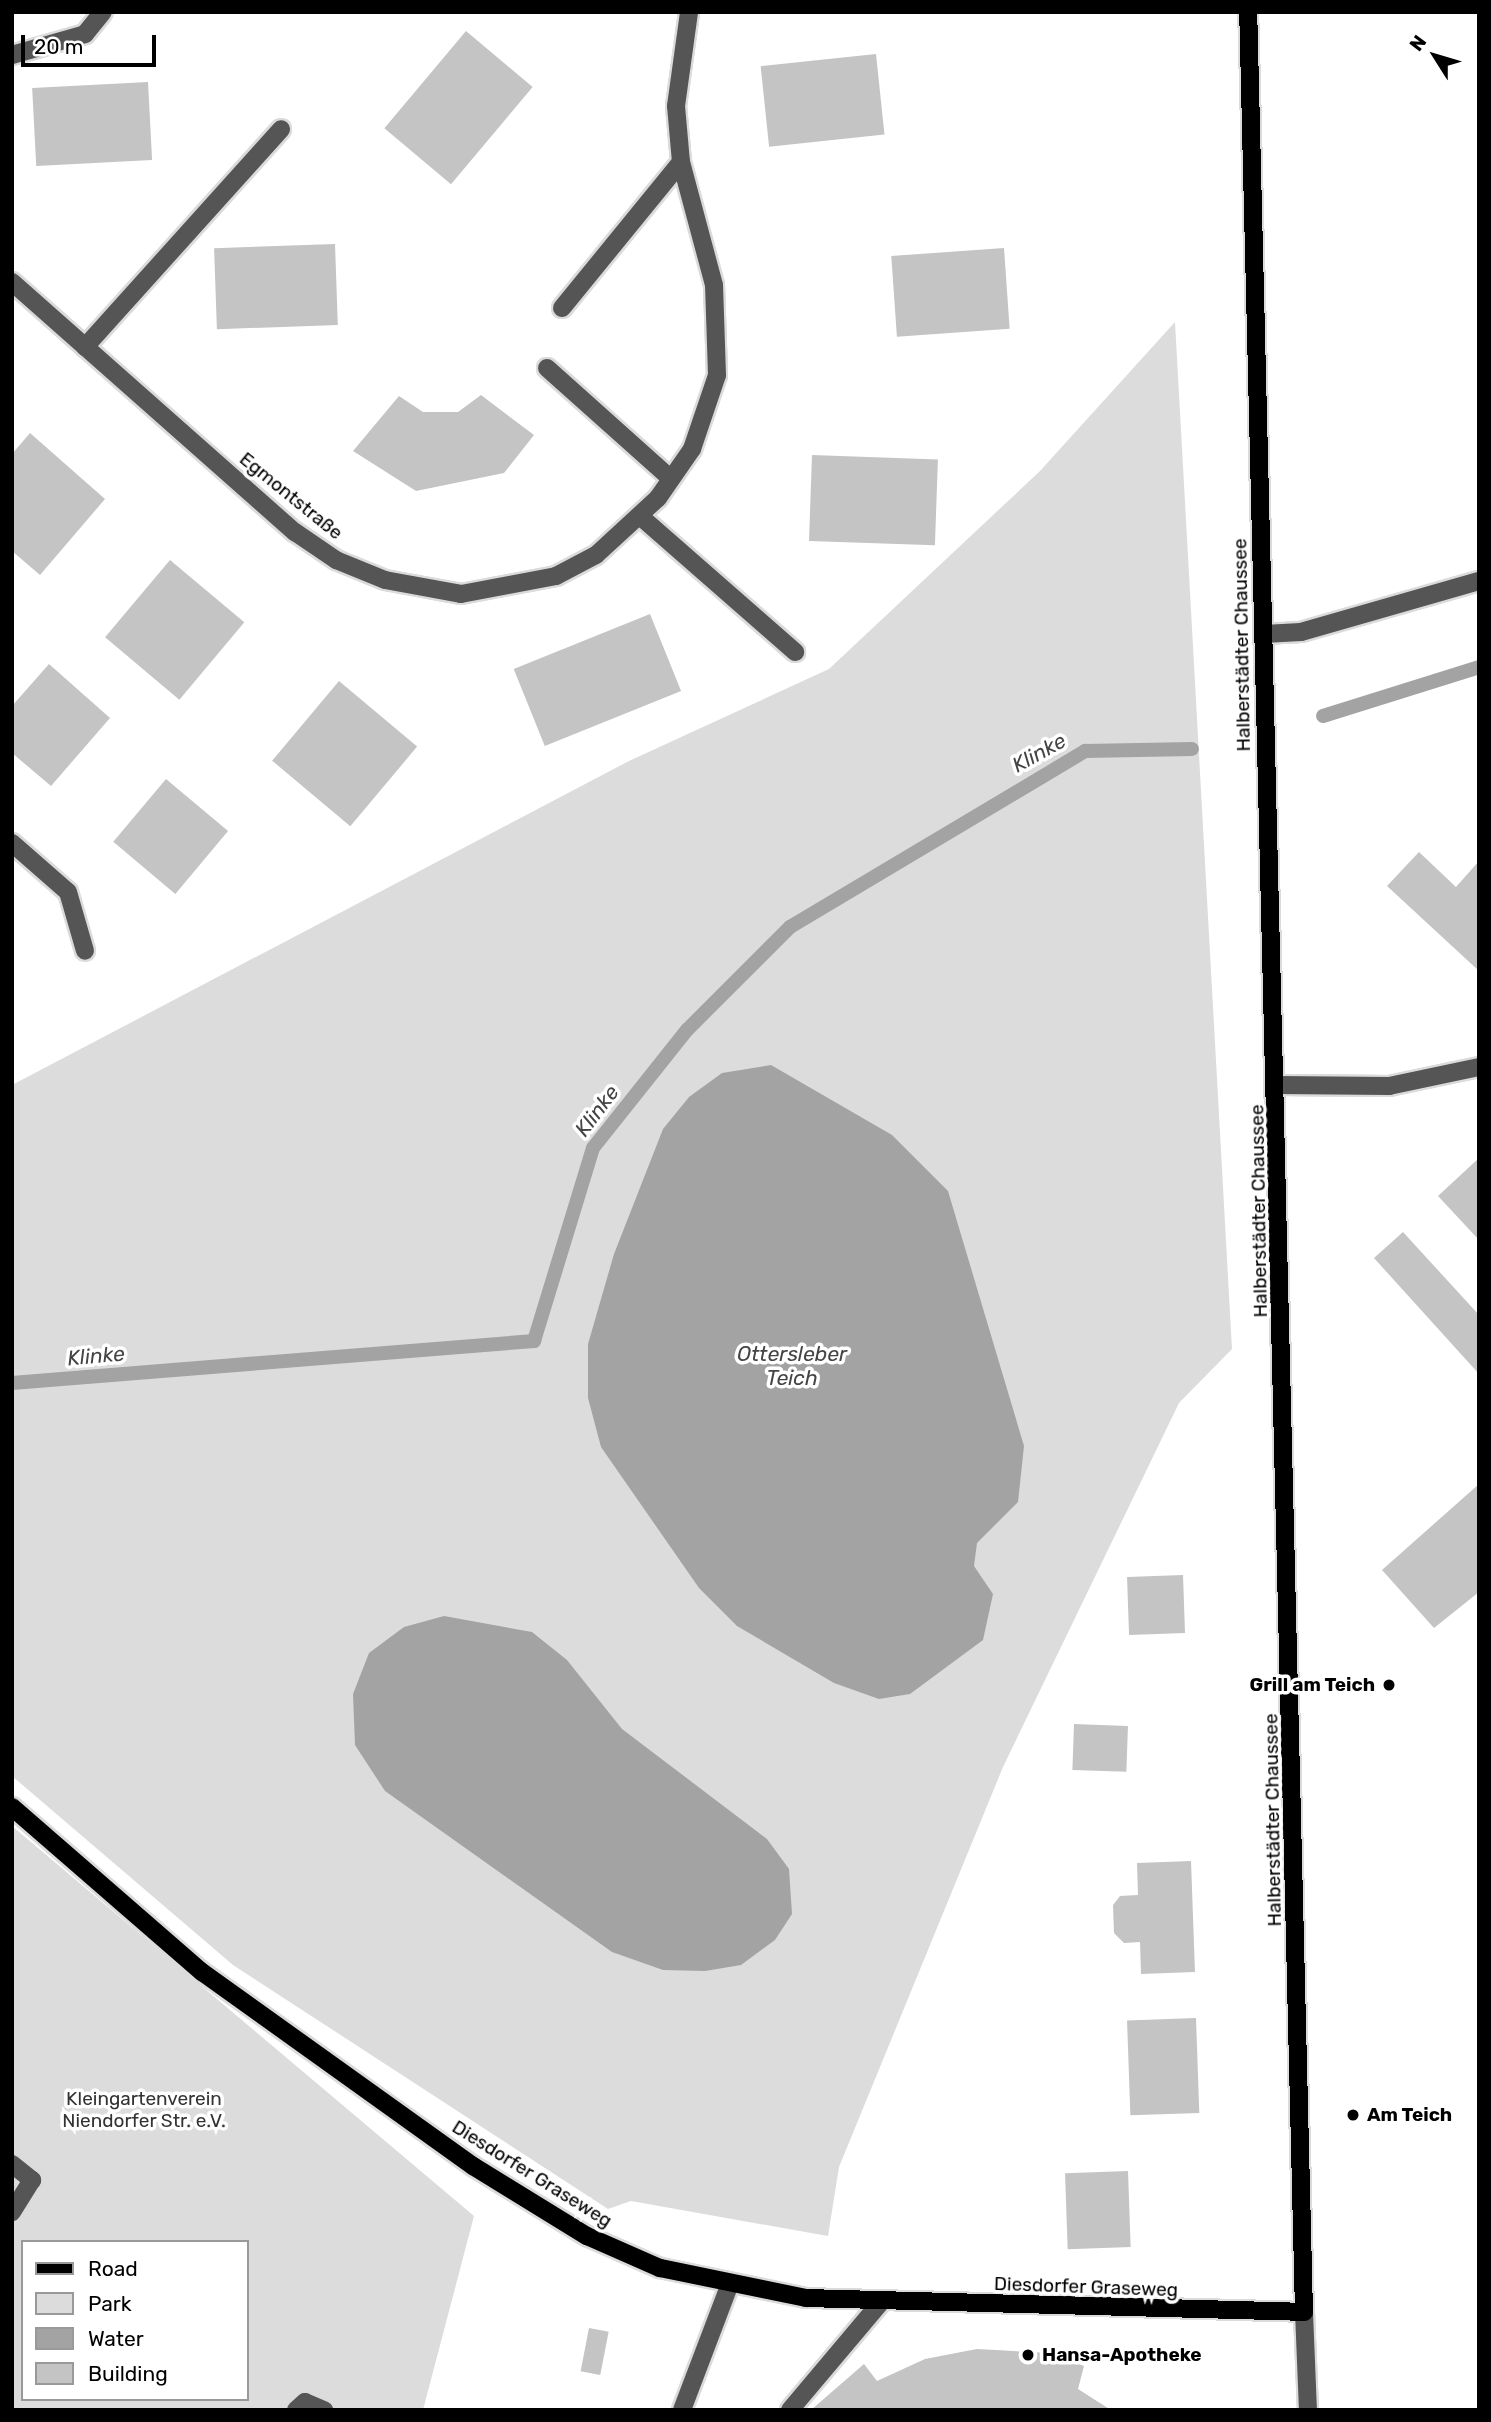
<!DOCTYPE html>
<meta charset="utf-8">
<style>
body{margin:0}
#map{position:relative;width:1491px;height:2422px;overflow:hidden;background:#fff;font-family:Rubik,sans-serif}
div>[style]{position:absolute}
.green>*{inset:0;background:#dcdcdc}
.water>*{inset:0;background:#a3a3a3}
.stream>*{height:14px;margin:-7px;padding:0 7px;transform-origin:7px;border-radius:7px;background:#a3a3a3}
.building>*{inset:0;background:#c4c4c4;transform-origin:0 0}
.roads{filter:drop-shadow(2px 0 #dbdbdb) drop-shadow(-2px 0 #dbdbdb) drop-shadow(0 2px #dbdbdb) drop-shadow(0 -2px #dbdbdb)}
.minor>*{height:18px;margin:-9px;padding:0 9px;transform-origin:9px;border-radius:9px;background:#555}
.major>*{height:18px;margin:-9px;padding:0 9px;transform-origin:9px;border-radius:9px;background:#000}
.dots>*{width:19px;height:19px;translate:-50% -50%;box-sizing:border-box;border:4px solid #fff;border-radius:50%}
span{translate:-50% -50%;white-space:nowrap;text-align:center;line-height:1.15;-webkit-text-stroke:7px #fff;paint-order:stroke}
.street-label{font-size:19px;color:#000}
.poi-label{font-size:19px;color:#000;font-weight:700}
.right{translate:-100% -50%;text-align:right}
.left{translate:0 -50%;text-align:left}
.park-label{font-size:19px;color:#333}
.water-label{font-size:21px;color:#444;font-style:italic}
.frame{position:absolute;inset:0;border:14px solid #000;pointer-events:none}
.legend{position:absolute;left:21px;top:2240px;width:228px;height:161px;box-sizing:border-box;background:#fff;border:2px solid #999;margin:0;padding:9px 12px;list-style:none;font-size:21px;color:#000}
.legend li{display:flex;align-items:center;gap:14px;height:35px}
.legend b{width:35px;border:2px solid #999}
.north{position:absolute;left:1400px;top:21px;width:70px;height:70px;-webkit-text-stroke:5px #fff;paint-order:stroke;rotate:307deg;font-size:19px;font-weight:700;line-height:28px;text-align:center;color:#000}
.north::after{content:'';display:block;margin:auto;width:24px;height:32px;background:#000;clip-path:polygon(50% 0,100% 100%,50% 72%,0 100%)}
.scale{position:absolute;left:21px;top:35px;width:135px;height:32px;box-sizing:border-box;border:4px solid #000;border-top:0;padding-left:9px;font-size:21px;line-height:24px;white-space:nowrap;color:#000;-webkit-text-stroke:5px #fff;paint-order:stroke}
</style>
<div id="map">
<div class="green">
<div style="clip-path:polygon(1175px 322px,1232px 1349px,1179px 1403px,1003px 1767px,839px 2167px,828px 2236px,631px 2201px,608px 2209px,233px 1965px,12px 1776px,12px 1085px,629px 761px,829px 669px,1040px 471px)"></div>
<div style="clip-path:polygon(evenodd,12px 1826px,474px 2216px,423px 2410px,12px 2410px,12px 1826px,23px 2242px,247px 2242px,247px 2399px,23px 2399px,23px 2242px)"></div>
</div>
<div class="water">
<div style="clip-path:polygon(771px 1065px,892px 1135px,948px 1191px,1024px 1446px,1018px 1502px,977px 1543px,974px 1566px,993px 1594px,983px 1640px,910px 1694px,879px 1699px,834px 1683px,737px 1626px,699px 1588px,601px 1447px,588px 1398px,588px 1344px,614px 1254px,663px 1129px,689px 1097px,722px 1073px)"></div>
<div style="clip-path:polygon(444px 1616px,532px 1632px,567px 1660px,622px 1729px,767px 1839px,789px 1869px,792px 1914px,775px 1940px,741px 1965px,705px 1971px,663px 1970px,612px 1952px,385px 1791px,355px 1745px,353px 1694px,369px 1653px,404px 1627px)"></div>
</div>
<div class="stream">
<div style="left:1323px;top:716px;width:164px;rotate:-17.4deg"></div>
<div style="left:12px;top:1383px;width:524px;rotate:-4.6deg"></div>
<div style="left:534px;top:1341px;width:202px;rotate:-73deg"></div>
<div style="left:593px;top:1148px;width:151px;rotate:-51.5deg"></div>
<div style="left:687px;top:1030px;width:146px;rotate:-45deg"></div>
<div style="left:790px;top:927px;width:344px;rotate:-30.8deg"></div>
<div style="left:1085px;top:751px;width:107px;rotate:-1.1deg"></div>
</div>
<div class="building">
<div style="left:466px;top:31px;width:87px;height:127px;rotate:40deg"></div>
<div style="left:876px;top:54px;width:81px;height:116px;rotate:84deg"></div>
<div style="left:148px;top:82px;width:78px;height:116px;rotate:87deg"></div>
<div style="left:335px;top:244px;width:81px;height:121px;rotate:88deg"></div>
<div style="left:1004px;top:248px;width:81px;height:113px;rotate:86deg"></div>
<div style="clip-path:polygon(481px 395px,534px 435px,504px 473px,416px 491px,353px 451px,399px 396px,423px 412px,458px 412px)"></div>
<div style="clip-path:polygon(30px 433px,105px 499px,40px 575px,12px 551px,12px 454px)"></div>
<div style="left:812px;top:455px;width:126px;height:86px;rotate:2deg"></div>
<div style="left:170px;top:560px;width:97px;height:101px;rotate:40deg"></div>
<div style="left:650px;top:614px;width:83px;height:147px;rotate:68deg"></div>
<div style="clip-path:polygon(49px 664px,110px 718px,51px 786px,12px 753px,12px 706px)"></div>
<div style="left:339px;top:681px;width:102px;height:104px;rotate:40deg"></div>
<div style="left:166px;top:779px;width:81px;height:82px;rotate:40deg"></div>
<div style="clip-path:polygon(1419px 852px,1456px 887px,1479px 861px,1479px 971px,1387px 886px)"></div>
<div style="clip-path:polygon(1479px 1158px,1479px 1240px,1438px 1196px)"></div>
<div style="clip-path:polygon(1403px 1232px,1479px 1315px,1479px 1374px,1374px 1258px)"></div>
<div style="clip-path:polygon(1479px 1484px,1479px 1592px,1434px 1628px,1382px 1570px)"></div>
<div style="left:1183px;top:1575px;width:58px;height:56px;rotate:88deg"></div>
<div style="left:1074px;top:1724px;width:54px;height:46px;rotate:2deg"></div>
<div style="clip-path:polygon(1191px 1861px,1195px 1972px,1141px 1974px,1140px 1942px,1124px 1943px,1114px 1933px,1113px 1905px,1120px 1896px,1138px 1895px,1137px 1863px)"></div>
<div style="left:1196px;top:2018px;width:95px;height:69px;rotate:88deg"></div>
<div style="left:1128px;top:2171px;width:76px;height:63px;rotate:88deg"></div>
<div style="left:589px;top:2328px;width:20px;height:44px;rotate:11deg"></div>
<div style="clip-path:polygon(977px 2349px,1050px 2353px,1084px 2366px,1078px 2389px,1111px 2410px,811px 2410px,864px 2364px,877px 2381px,925px 2359px)"></div>
</div>
<div class="roads">
<div class="minor">
<div style="left:12px;top:55px;width:76px;rotate:-16deg"></div>
<div style="left:85px;top:34px;width:28px;rotate:-51deg"></div>
<div style="left:12px;top:282px;width:378px;rotate:41.5deg"></div>
<div style="left:295px;top:532px;width:50px;rotate:34.3deg"></div>
<div style="left:336px;top:560px;width:53px;rotate:22.2deg"></div>
<div style="left:385px;top:580px;width:77px;rotate:10.4deg"></div>
<div style="left:461px;top:594px;width:97px;rotate:-10.7deg"></div>
<div style="left:556px;top:576px;width:45px;rotate:-27.7deg"></div>
<div style="left:596px;top:555px;width:84px;rotate:-42.6deg"></div>
<div style="left:658px;top:498px;width:60px;rotate:-55.2deg"></div>
<div style="left:692px;top:449px;width:78px;rotate:-71.3deg"></div>
<div style="left:717px;top:375px;width:90px;rotate:-91.9deg"></div>
<div style="left:714px;top:285px;width:127px;rotate:-105deg"></div>
<div style="left:681px;top:162px;width:56px;rotate:-95.1deg"></div>
<div style="left:676px;top:106px;width:95px;rotate:-82.1deg"></div>
<div style="left:562px;top:308px;width:188px;rotate:-50.8deg"></div>
<div style="left:85px;top:347px;width:293px;rotate:-48deg"></div>
<div style="left:547px;top:368px;width:166px;rotate:41.8deg"></div>
<div style="left:641px;top:517px;width:205px;rotate:41.2deg"></div>
<div style="left:1264px;top:634px;width:37px;rotate:-3deg"></div>
<div style="left:1301px;top:632px;width:185px;rotate:-16deg"></div>
<div style="left:12px;top:843px;width:74px;rotate:41.2deg"></div>
<div style="left:68px;top:892px;width:61px;rotate:73.9deg"></div>
<div style="left:1278px;top:1085px;width:111px;rotate:0.5deg"></div>
<div style="left:1389px;top:1086px;width:92px;rotate:-11.9deg"></div>
<div style="left:12px;top:2164px;width:26px;rotate:39deg"></div>
<div style="left:32px;top:2180px;width:38px;rotate:122deg"></div>
<div style="left:1304px;top:2312px;width:98px;rotate:87.7deg"></div>
<div style="left:296px;top:2410px;width:12px;rotate:-42deg"></div>
<div style="left:305px;top:2402px;width:21px;rotate:23deg"></div>
<div style="left:682px;top:2410px;width:133px;rotate:-69.2deg"></div>
<div style="left:790px;top:2410px;width:141px;rotate:-49.9deg"></div>
</div>
<div class="major">
<div style="left:12px;top:1807px;width:252px;rotate:41deg"></div>
<div style="left:202px;top:1972px;width:333px;rotate:35.6deg"></div>
<div style="left:473px;top:2166px;width:134px;rotate:31.6deg"></div>
<div style="left:587px;top:2236px;width:80px;rotate:23.7deg"></div>
<div style="left:660px;top:2268px;width:149px;rotate:11.6deg"></div>
<div style="left:806px;top:2298px;width:498px;rotate:1.6deg"></div>
<div style="left:1304px;top:2312px;width:2301px;rotate:-91.39deg"></div>
</div>
</div>
<div class="dots">
<div style="left:1389px;top:1685px;background:#000"></div>
<div style="left:1353px;top:2115px;background:#000"></div>
<div style="left:1028px;top:2355px;background:#000"></div>
</div>
<div class="street-label">
<span style="left:291px;top:496px;rotate:39deg">Egmontstraße</span>
<span style="left:1242px;top:645px;rotate:-91deg">Halberstädter Chaussee</span>
<span style="left:1259px;top:1211px;rotate:-91deg">Halberstädter Chaussee</span>
<span style="left:1273px;top:1820px;rotate:-91deg">Halberstädter Chaussee</span>
<span style="left:532px;top:2174px;rotate:32deg">Diesdorfer Graseweg</span>
<span style="left:1086px;top:2287px;rotate:2deg">Diesdorfer Graseweg</span>
</div>
<div class="poi-label">
<span class="right" style="left:1375px;top:1685px">Grill am Teich</span>
<span class="left" style="left:1367px;top:2115px">Am Teich</span>
<span class="left" style="left:1042px;top:2355px">Hansa-Apotheke</span>
</div>
<div class="park-label">
<span style="left:144px;top:2110px">Kleingartenverein<br>Niendorfer Str. e.V.</span>
</div>
<div class="water-label">
<span style="left:1039px;top:753px;rotate:-29deg">Klinke</span>
<span style="left:597px;top:1111px;rotate:-53deg">Klinke</span>
<span style="left:792px;top:1366px">Ottersleber<br>Teich</span>
<span style="left:96px;top:1356px;rotate:-5deg">Klinke</span>
</div>
<div class="frame"></div>
<ul class="legend">
<li><b style="height:9px;background:#000"></b>Road</li>
<li><b style="height:19px;background:#dcdcdc"></b>Park</li>
<li><b style="height:19px;background:#a3a3a3"></b>Water</li>
<li><b style="height:19px;background:#c4c4c4"></b>Building</li>
</ul>
<div class="north">N</div>
<div class="scale">20 m</div>
</div>
